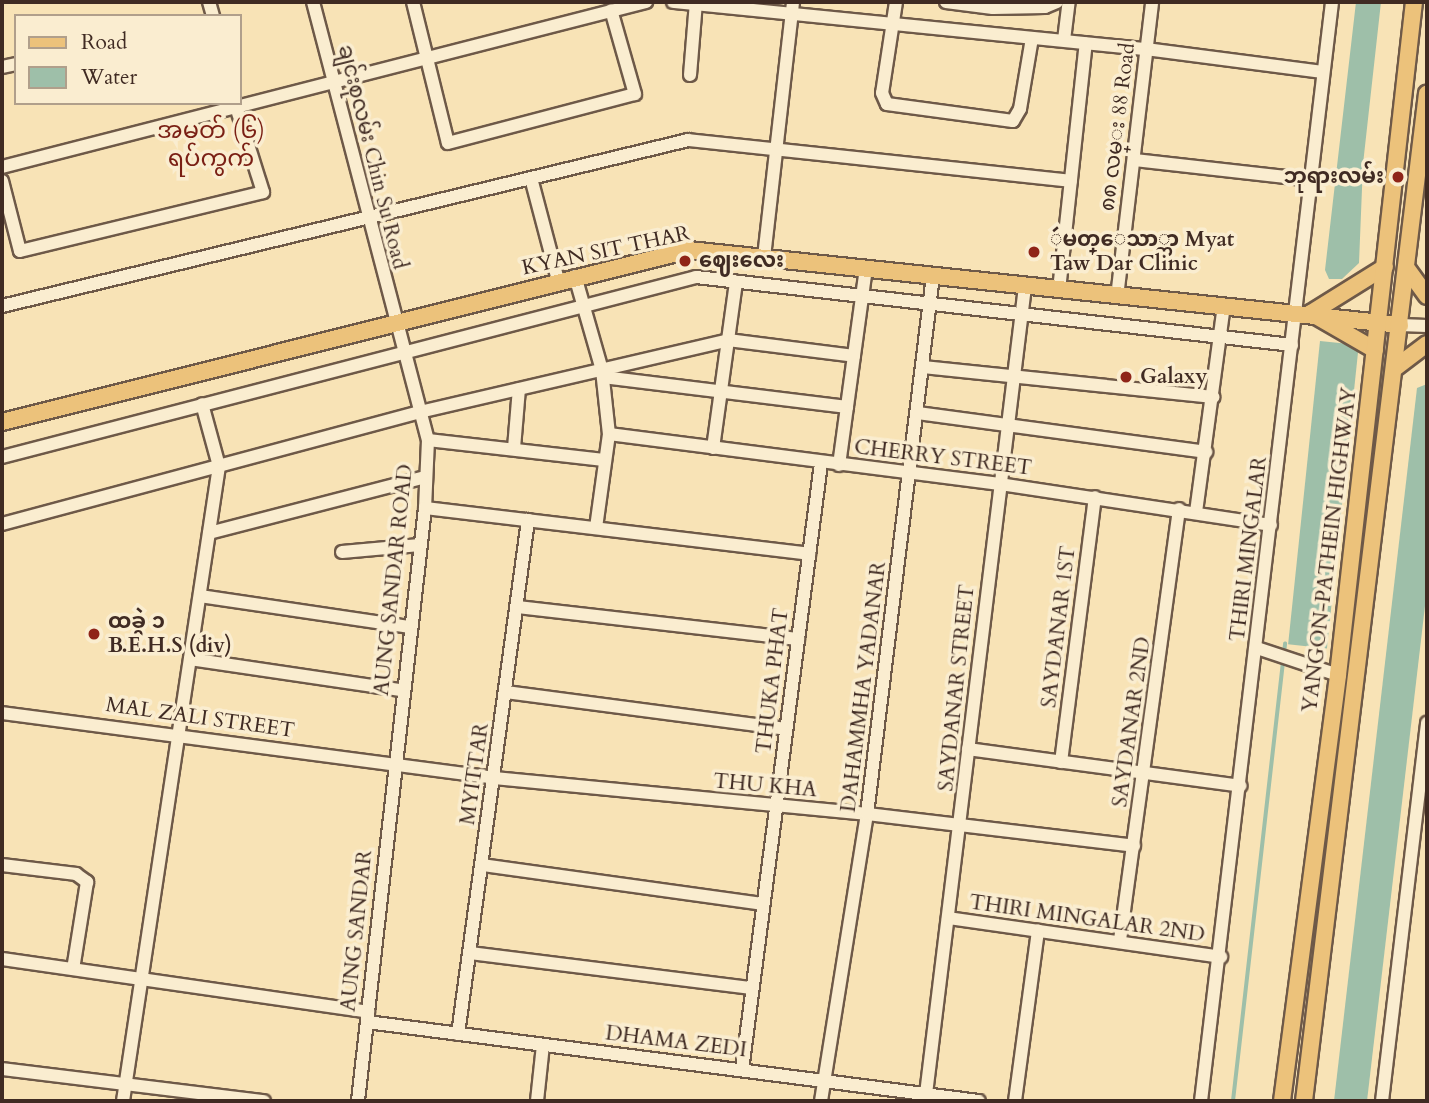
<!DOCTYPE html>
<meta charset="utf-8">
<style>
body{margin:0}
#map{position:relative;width:1429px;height:1103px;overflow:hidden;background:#f8e3b6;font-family:Cardo,"Noto Sans Myanmar",serif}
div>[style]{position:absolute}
.water>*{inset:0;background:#9ebfa9;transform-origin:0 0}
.stream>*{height:3.5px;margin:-1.75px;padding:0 1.75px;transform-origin:1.75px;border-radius:1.75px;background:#9ebfa9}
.roads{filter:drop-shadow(2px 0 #6e5948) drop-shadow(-2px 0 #6e5948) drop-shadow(0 2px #6e5948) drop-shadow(0 -2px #6e5948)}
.minor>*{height:12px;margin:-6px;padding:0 6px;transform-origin:6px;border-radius:6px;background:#faedd0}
.major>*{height:16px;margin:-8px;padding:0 8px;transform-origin:8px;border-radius:8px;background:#ecc27b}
.dots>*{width:19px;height:19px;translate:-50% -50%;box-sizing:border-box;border:4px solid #faedd0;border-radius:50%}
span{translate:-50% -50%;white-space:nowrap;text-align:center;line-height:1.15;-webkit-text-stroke:7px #faedd0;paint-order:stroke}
.street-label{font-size:21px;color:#402b23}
.poi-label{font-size:21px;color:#402b23;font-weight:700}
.right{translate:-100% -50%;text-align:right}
.left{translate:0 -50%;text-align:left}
.quarter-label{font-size:24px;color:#7a1f14}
.frame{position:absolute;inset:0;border:4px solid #402b23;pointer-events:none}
.legend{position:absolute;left:14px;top:14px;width:228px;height:91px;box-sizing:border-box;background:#faedd0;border:2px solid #b09f8b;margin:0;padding:9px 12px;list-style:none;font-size:21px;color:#402b23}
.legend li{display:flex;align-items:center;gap:14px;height:35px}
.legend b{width:35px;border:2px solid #b09f8b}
</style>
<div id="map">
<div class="water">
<div style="clip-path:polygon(1356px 2px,1381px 2px,1363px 164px,1359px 263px,1342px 279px,1329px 279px,1325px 270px)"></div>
<div style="left:1320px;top:341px;width:39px;height:305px;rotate:6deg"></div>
<div style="clip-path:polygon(1427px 384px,1427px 589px,1367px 1101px,1334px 1101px,1417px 388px)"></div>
</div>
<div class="stream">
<div style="left:1233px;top:1101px;width:460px;rotate:-83.5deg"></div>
</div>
<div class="roads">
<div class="minor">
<div style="left:209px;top:2px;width:15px;rotate:74deg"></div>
<div style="left:313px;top:2px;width:453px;rotate:75.3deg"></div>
<div style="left:428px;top:440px;width:68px;rotate:92.5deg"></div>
<div style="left:425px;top:508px;width:597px;rotate:96.45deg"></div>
<div style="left:413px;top:2px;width:145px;rotate:76.1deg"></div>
<div style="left:448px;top:143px;width:193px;rotate:-14.7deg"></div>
<div style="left:635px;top:94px;width:87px;rotate:-105.9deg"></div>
<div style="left:673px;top:2px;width:475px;rotate:5.7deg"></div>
<div style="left:1146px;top:49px;width:178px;rotate:7.4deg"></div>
<div style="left:896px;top:2px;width:92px;rotate:98.7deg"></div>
<div style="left:882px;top:93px;width:12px;rotate:66deg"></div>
<div style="left:887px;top:104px;width:127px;rotate:7.7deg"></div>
<div style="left:1013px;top:121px;width:14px;rotate:-60deg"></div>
<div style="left:1020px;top:109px;width:72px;rotate:-80.4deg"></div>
<div style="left:946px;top:2px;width:47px;rotate:7.3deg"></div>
<div style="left:993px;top:8px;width:52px;rotate:-1.1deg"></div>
<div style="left:1045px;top:7px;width:13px;rotate:-23deg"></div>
<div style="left:1064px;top:40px;width:38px;rotate:-83deg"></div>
<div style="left:2px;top:67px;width:14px;rotate:-12deg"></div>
<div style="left:690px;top:75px;width:73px;rotate:-85.3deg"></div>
<div style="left:1134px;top:160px;width:178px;rotate:6.4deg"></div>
<div style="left:2px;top:167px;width:665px;rotate:-14.37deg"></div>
<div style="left:531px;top:178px;width:106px;rotate:75.2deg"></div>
<div style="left:2px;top:181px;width:72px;rotate:75.6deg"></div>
<div style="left:20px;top:251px;width:250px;rotate:-13.6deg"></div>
<div style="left:263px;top:192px;width:93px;rotate:-107.5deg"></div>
<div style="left:764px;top:257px;width:257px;rotate:-83.5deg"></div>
<div style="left:575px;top:276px;width:98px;rotate:74deg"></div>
<div style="left:602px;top:370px;width:64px;rotate:83.8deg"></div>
<div style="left:609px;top:434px;width:95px;rotate:97.9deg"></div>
<div style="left:1059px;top:290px;width:248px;rotate:-83.8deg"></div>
<div style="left:1117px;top:297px;width:297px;rotate:-83.2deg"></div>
<div style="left:2px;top:306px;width:706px;rotate:-13.6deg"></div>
<div style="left:688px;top:140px;width:385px;rotate:6.1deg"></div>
<div style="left:1400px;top:325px;width:27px;rotate:2deg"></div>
<div style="left:923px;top:367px;width:292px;rotate:5.9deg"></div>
<div style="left:603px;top:377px;width:246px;rotate:7deg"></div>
<div style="left:918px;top:413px;width:291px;rotate:7.7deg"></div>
<div style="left:609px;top:434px;width:394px;rotate:7.3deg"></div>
<div style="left:1000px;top:484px;width:274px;rotate:8.6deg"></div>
<div style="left:428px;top:440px;width:177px;rotate:6.5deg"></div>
<div style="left:514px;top:448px;width:59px;rotate:-85.2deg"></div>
<div style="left:713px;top:448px;width:168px;rotate:-82.1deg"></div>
<div style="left:2px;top:457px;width:717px;rotate:-14.54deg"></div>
<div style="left:696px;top:277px;width:600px;rotate:6.51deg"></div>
<div style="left:839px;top:465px;width:199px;rotate:-82.2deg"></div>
<div style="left:425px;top:508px;width:387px;rotate:6.8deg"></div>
<div style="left:1196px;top:512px;width:208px;rotate:-82.3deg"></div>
<div style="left:2px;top:524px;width:437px;rotate:-15deg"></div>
<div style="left:424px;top:411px;width:312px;rotate:-13.1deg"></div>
<div style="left:728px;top:340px;width:127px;rotate:7.2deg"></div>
<div style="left:209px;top:533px;width:224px;rotate:-14.5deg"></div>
<div style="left:342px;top:552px;width:78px;rotate:-5.1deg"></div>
<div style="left:200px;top:596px;width:211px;rotate:8.4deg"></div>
<div style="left:517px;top:607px;width:283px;rotate:6.5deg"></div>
<div style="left:1257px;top:648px;width:85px;rotate:18.4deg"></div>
<div style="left:190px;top:659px;width:213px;rotate:8.4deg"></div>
<div style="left:506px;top:692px;width:282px;rotate:7.5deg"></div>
<div style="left:2px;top:713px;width:497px;rotate:7.5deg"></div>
<div style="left:495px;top:778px;width:374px;rotate:5.5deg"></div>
<div style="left:867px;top:814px;width:269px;rotate:6.8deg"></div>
<div style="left:968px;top:749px;width:275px;rotate:7.7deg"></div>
<div style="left:1061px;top:762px;width:267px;rotate:-82.7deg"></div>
<div style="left:2px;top:865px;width:75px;rotate:6.9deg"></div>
<div style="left:76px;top:874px;width:14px;rotate:36deg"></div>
<div style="left:87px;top:882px;width:88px;rotate:99.1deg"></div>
<div style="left:482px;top:865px;width:284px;rotate:7.9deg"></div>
<div style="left:948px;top:918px;width:276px;rotate:8.1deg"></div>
<div style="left:1120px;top:940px;width:435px;rotate:-82.2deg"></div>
<div style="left:470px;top:953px;width:284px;rotate:7.1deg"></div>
<div style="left:2px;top:959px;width:370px;rotate:8.2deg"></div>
<div style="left:367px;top:1022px;width:617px;rotate:7.36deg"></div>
<div style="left:458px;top:1034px;width:519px;rotate:-82.24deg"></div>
<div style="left:2px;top:1069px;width:264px;rotate:7deg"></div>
<div style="left:742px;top:1070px;width:612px;rotate:-82.58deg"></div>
<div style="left:926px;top:1094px;width:813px;rotate:-83.01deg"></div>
<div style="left:123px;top:1101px;width:642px;rotate:-81.4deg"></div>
<div style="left:219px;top:466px;width:64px;rotate:-105.3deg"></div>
<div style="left:537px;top:1101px;width:56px;rotate:-83.9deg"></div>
<div style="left:821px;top:1101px;width:291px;rotate:-80.9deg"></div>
<div style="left:867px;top:814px;width:542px;rotate:-83.01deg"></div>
<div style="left:1015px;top:1101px;width:172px;rotate:-82.3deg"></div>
<div style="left:1201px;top:1101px;width:1107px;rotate:-83.2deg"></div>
<div style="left:1382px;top:1101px;width:381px;rotate:-83.2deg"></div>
</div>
<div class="major">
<div style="left:1408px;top:270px;width:32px;rotate:54deg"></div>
<div style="left:1375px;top:350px;width:74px;rotate:-150deg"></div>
<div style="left:1311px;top:313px;width:87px;rotate:-31.9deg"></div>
<div style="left:1395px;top:368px;width:40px;rotate:-37deg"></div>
<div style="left:2px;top:422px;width:708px;rotate:-14.06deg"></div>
<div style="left:689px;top:250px;width:715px;rotate:6.02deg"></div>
<div style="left:1282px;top:1101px;width:430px;rotate:-82.5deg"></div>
<div style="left:1338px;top:675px;width:677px;rotate:-83.56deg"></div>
<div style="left:1304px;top:1101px;width:1015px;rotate:-83.04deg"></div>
</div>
</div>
<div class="dots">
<div style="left:1398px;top:177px;background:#8f2418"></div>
<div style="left:1034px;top:252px;background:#8f2418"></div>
<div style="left:685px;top:261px;background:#8f2418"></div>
<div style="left:1126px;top:377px;background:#8f2418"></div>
<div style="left:94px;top:634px;background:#8f2418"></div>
</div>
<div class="street-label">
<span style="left:1118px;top:127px;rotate:-83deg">၈၈ လမ္း 88 Road</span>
<span style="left:372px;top:157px;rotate:76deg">ချင်းစုလမ်း Chin Su Road</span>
<span style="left:606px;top:251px;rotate:-12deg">KYAN SIT THAR</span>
<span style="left:943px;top:458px;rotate:7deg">CHERRY STREET</span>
<span style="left:1249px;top:549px;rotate:-83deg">THIRI MINGALAR</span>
<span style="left:1330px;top:550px;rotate:-83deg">YANGON-PATHEIN HIGHWAY</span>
<span style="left:394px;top:580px;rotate:-84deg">AUNG SANDAR ROAD</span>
<span style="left:1059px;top:627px;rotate:-83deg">SAYDANAR 1ST</span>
<span style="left:773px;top:681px;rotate:-83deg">THUKA PHAT</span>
<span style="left:864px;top:687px;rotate:-83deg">DAHAMMHA YADANAR</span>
<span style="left:957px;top:688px;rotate:-84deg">SAYDANAR STREET</span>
<span style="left:200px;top:718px;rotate:8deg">MAL ZALI STREET</span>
<span style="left:1132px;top:722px;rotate:-82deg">SAYDANAR 2ND</span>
<span style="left:475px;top:774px;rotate:-82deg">MYITTAR</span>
<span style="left:765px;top:786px;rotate:5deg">THU KHA</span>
<span style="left:1087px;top:919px;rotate:8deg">THIRI MINGALAR 2ND</span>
<span style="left:357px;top:931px;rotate:-84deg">AUNG SANDAR</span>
<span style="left:676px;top:1042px;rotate:7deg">DHAMA ZEDI</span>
</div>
<div class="poi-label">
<span class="right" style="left:1384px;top:177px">ဘုရားလမ်း</span>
<span class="left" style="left:1050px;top:252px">ဴမတ္ေသာ္တာ Myat<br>Taw Dar Clinic</span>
<span class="left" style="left:699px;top:261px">ဈေးလေး</span>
<span class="left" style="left:1140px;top:377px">Galaxy</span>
<span class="left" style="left:108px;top:634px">ထခွဲ ၁<br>B.E.H.S (div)</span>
</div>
<div class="quarter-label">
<span style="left:211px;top:145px">အမှတ် (၆)<br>ရပ်ကွက်</span>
</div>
<div class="frame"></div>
<ul class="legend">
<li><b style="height:9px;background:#ecc27b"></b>Road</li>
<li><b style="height:19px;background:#9ebfa9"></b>Water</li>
</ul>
</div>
